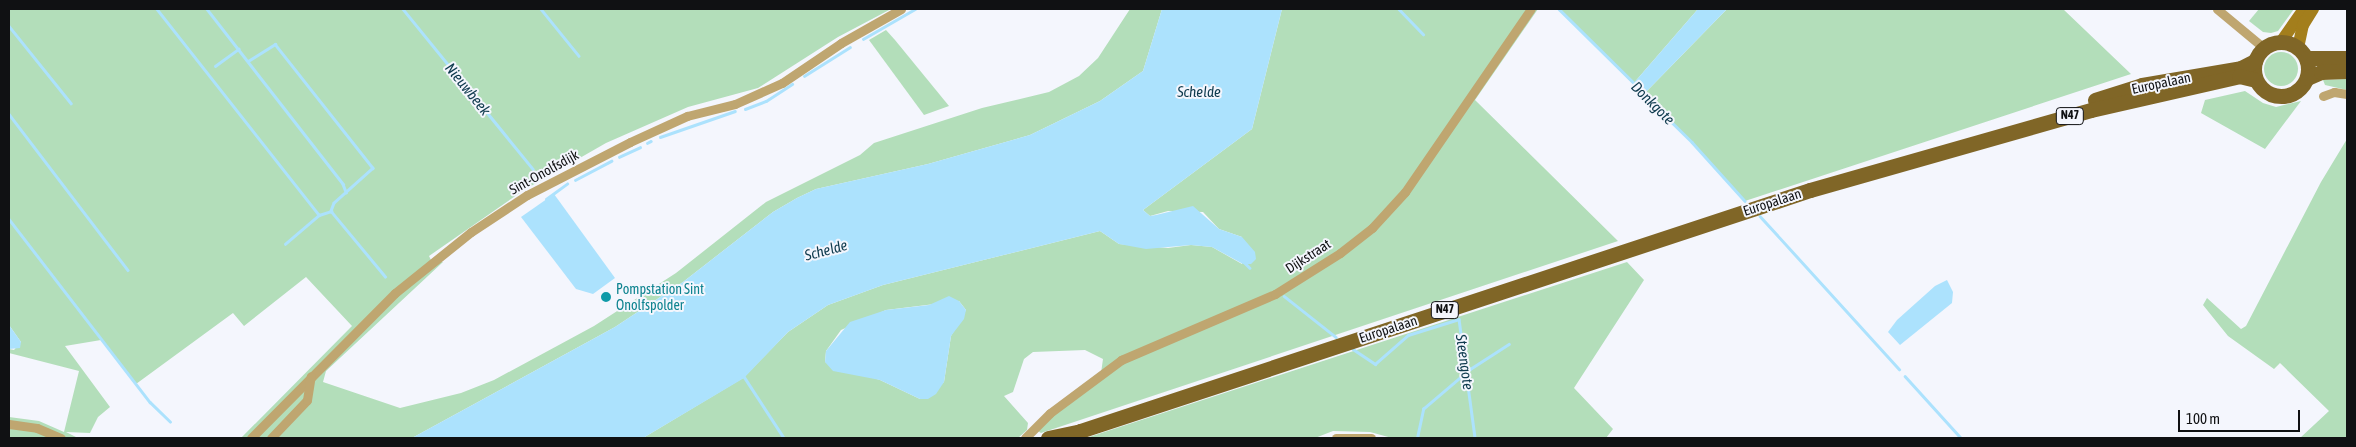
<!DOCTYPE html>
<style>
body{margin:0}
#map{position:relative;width:2356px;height:447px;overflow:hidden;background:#f4f6fd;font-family:"Asap Condensed",sans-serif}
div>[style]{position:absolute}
.green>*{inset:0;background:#b3deba}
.round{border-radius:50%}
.water>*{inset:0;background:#ace2fd}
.stream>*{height:2.5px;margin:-1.25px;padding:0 1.25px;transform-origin:1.25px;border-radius:1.25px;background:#ace2fd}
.street>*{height:9px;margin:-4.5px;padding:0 4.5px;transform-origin:4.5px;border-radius:4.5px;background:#bfa670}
.secondary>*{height:12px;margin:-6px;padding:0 6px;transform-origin:6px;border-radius:6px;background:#a37e1c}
.primary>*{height:15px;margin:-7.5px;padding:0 7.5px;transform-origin:7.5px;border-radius:7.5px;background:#806627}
.primary>.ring{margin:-7.5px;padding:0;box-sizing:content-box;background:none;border:15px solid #806627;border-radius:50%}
.dots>*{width:14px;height:14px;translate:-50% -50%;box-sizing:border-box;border:2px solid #f4f6fd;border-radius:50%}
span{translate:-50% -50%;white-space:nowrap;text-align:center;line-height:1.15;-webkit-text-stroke:4px #f4f6fd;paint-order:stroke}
.shield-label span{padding:1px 4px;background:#f4f6fd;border:1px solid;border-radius:4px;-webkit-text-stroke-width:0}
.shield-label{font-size:12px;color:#101113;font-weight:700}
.street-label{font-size:14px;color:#101113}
.culture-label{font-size:14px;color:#0d838f}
.left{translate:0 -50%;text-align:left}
.water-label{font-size:15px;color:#0e3a4d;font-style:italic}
.frame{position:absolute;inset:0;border:10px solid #101113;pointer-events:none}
.scale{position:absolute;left:2178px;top:410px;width:122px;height:22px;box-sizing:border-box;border:2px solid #101113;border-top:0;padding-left:6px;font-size:15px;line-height:18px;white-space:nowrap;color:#101113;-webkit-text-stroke:4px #f4f6fd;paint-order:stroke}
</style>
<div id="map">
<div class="green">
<div style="clip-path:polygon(9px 9px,891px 9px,838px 37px,758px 88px,688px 107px,606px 143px,524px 190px,429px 256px,432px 262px,443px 262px,326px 371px,323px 382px,400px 408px,461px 393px,494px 380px,594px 326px,676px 273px,766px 202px,860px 155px,874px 143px,982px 108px,1049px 92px,1079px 76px,1098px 58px,1130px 9px,1162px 9px,1143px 71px,1100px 101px,1030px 135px,928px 164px,816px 189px,797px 198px,773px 212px,683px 282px,615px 327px,412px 438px,241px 438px,352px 326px,306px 277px,244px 326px,233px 313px,136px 384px,101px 340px,65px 346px,110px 407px,98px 417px,90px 433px,66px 432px,78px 438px,9px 438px,9px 417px,39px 421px,64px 432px,79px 371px,9px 353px,9px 349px,14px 350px,21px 342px,9px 325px)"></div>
<div style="clip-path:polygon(evenodd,1282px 9px,1538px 9px,1475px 100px,1618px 241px,1041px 433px,1038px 431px,1041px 422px,1101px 373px,1103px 359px,1085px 350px,1033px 352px,1024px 359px,1013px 392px,1004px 396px,1028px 423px,1027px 430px,1018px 438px,643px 438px,743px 378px,788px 332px,828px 305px,883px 285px,1100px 231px,1119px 244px,1168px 248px,1191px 245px,1212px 247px,1242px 264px,1242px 237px,1219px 229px,1203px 212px,1168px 211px,1150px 216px,1143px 210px,1252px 129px,1282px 9px,959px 301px,966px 310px,951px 336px,944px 382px,920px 399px,880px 380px,825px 362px,826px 351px,841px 330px,886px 310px,959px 301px)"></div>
<div style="clip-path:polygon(1559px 9px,1698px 9px,1633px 84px)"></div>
<div style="clip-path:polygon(1727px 9px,2063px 9px,2131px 74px,1745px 201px,1692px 142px,1643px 95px)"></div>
<div style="clip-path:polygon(2259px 9px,2294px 9px,2278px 31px,2271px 33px,2263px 32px,2249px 21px)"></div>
<div style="clip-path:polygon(886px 30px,895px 40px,949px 106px,924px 115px,869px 40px)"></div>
<div class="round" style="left:2264px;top:52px;width:34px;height:34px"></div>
<div style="clip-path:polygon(2347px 79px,2347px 90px,2325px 85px,2323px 80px)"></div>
<div style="clip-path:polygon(2245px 91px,2263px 103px,2276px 107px,2301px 101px,2265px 149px,2201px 113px,2205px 100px)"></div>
<div style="clip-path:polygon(2347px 139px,2347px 438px,2300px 438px,2329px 411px,2280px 363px,2274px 369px,2228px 336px,2203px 305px,2207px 298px,2241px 329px,2246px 326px,2321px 182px)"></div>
<div style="clip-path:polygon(1627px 262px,1644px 280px,1574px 388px,1613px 429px,1606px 438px,1392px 438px,1370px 432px,1333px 431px,1315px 438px,1086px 438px)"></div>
</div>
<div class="water">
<div style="clip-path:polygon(1162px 9px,1282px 9px,1252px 129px,1143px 210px,1150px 216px,1156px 215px,1193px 206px,1219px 229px,1242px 237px,1255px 252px,1256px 259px,1251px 264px,1243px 264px,1212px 247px,1191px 245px,1146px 249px,1119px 244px,1100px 231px,883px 285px,828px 305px,788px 332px,744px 378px,643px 438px,412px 438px,615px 327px,683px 282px,773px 212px,797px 198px,816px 189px,928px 164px,1030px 135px,1100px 101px,1143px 71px)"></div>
<div style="clip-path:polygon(1698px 9px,1727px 9px,1643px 95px,1633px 84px)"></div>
<div style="clip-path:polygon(554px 194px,615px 278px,593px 294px,576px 289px,521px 217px)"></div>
<div style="clip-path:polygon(1947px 280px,1953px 292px,1952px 303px,1900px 345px,1888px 332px,1897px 320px,1935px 286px)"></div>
<div style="clip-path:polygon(949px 296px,959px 301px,966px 310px,964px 319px,951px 336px,944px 382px,936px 394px,928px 399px,920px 399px,880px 380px,833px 371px,825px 362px,826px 351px,850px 322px,886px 310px,929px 305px)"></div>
<div style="clip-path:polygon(9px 325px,21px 342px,20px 348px,9px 349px)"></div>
</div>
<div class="stream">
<div style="left:157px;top:9px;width:262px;rotate:51.8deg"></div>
<div style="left:319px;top:215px;width:13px;rotate:-18deg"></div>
<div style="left:331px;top:211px;width:85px;rotate:50.3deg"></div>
<div style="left:207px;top:9px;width:222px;rotate:52.1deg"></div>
<div style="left:343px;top:184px;width:9px;rotate:69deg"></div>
<div style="left:403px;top:9px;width:206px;rotate:50.9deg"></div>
<div style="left:541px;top:9px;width:60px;rotate:51deg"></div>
<div style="left:1399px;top:9px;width:35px;rotate:46deg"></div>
<div style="left:1559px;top:9px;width:108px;rotate:44.6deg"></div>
<div style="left:9px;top:26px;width:99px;rotate:51.2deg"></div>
<div style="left:863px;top:39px;width:60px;rotate:-30deg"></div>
<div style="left:248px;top:61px;width:32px;rotate:-32deg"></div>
<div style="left:275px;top:44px;width:158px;rotate:51.7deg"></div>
<div style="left:373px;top:168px;width:52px;rotate:138.1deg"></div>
<div style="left:334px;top:203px;width:9px;rotate:111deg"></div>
<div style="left:215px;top:66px;width:29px;rotate:-36deg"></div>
<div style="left:804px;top:76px;width:54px;rotate:-32.2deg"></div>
<div style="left:1642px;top:93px;width:70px;rotate:44.4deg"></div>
<div style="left:1692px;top:142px;width:79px;rotate:48.1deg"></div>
<div style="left:745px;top:109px;width:22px;rotate:-21deg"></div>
<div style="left:766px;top:101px;width:31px;rotate:-33deg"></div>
<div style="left:9px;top:114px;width:196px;rotate:52.7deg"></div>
<div style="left:660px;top:137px;width:79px;rotate:-19.1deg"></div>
<div style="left:647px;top:143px;width:4px;rotate:-27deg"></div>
<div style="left:619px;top:157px;width:23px;rotate:-25deg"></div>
<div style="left:575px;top:180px;width:41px;rotate:-27.8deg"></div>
<div style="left:546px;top:199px;width:26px;rotate:-36deg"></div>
<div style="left:1760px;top:216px;width:207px;rotate:47.7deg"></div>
<div style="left:9px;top:219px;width:231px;rotate:52.4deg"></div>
<div style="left:150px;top:402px;width:28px;rotate:44deg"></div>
<div style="left:285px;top:244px;width:45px;rotate:-40.5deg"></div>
<div style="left:1244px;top:262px;width:8px;rotate:45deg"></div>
<div style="left:1284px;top:296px;width:66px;rotate:38.3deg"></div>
<div style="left:1353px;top:349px;width:27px;rotate:34deg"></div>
<div style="left:1375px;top:364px;width:44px;rotate:-41.3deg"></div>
<div style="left:1408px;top:335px;width:53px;rotate:-17.4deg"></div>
<div style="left:1459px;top:319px;width:120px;rotate:82.3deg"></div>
<div style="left:743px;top:375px;width:75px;rotate:56.9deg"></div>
<div style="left:1905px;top:376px;width:84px;rotate:47.9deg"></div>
<div style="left:1417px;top:438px;width:30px;rotate:-78deg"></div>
<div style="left:1423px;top:409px;width:62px;rotate:-40.4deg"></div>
<div style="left:1470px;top:369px;width:46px;rotate:-32.7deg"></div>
</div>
<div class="street">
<div style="left:2217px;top:9px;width:61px;rotate:39.7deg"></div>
<div style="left:2323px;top:96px;width:12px;rotate:-20deg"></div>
<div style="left:2334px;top:92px;width:13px;rotate:9deg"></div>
<div style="left:9px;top:424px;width:28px;rotate:8deg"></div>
<div style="left:37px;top:428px;width:26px;rotate:23deg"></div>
<div style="left:251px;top:438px;width:204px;rotate:-45.2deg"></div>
<div style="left:395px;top:293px;width:97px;rotate:-38.8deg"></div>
<div style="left:471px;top:232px;width:67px;rotate:-33.5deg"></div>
<div style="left:527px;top:195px;width:116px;rotate:-27.2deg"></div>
<div style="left:630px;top:142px;width:63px;rotate:-24.5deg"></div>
<div style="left:687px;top:116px;width:49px;rotate:-14deg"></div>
<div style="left:735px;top:104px;width:51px;rotate:-24.1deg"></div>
<div style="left:782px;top:83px;width:71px;rotate:-34.1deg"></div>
<div style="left:841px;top:43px;width:69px;rotate:-29.5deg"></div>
<div style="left:271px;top:438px;width:52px;rotate:-46.5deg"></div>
<div style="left:307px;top:400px;width:24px;rotate:-81deg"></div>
<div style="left:1025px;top:438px;width:35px;rotate:-45deg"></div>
<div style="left:1050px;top:413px;width:89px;rotate:-36.7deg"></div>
<div style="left:1121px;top:360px;width:168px;rotate:-23.2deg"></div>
<div style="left:1275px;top:294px;width:77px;rotate:-32.2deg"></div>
<div style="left:1340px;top:253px;width:41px;rotate:-38deg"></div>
<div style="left:1372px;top:228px;width:49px;rotate:-47.5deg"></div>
<div style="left:1405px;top:192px;width:222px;rotate:-55.5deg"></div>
<div style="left:1336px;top:438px;width:35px"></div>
</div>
<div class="secondary">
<div style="left:2281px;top:42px;width:40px;rotate:-55.1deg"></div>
<div style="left:2298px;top:48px;width:24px;rotate:-78deg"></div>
<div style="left:2303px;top:25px;width:19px;rotate:-58deg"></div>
</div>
<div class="primary">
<div class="ring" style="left:2254px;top:42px;width:39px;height:39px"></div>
<div style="left:2306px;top:58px;width:41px"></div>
<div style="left:2307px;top:78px;width:15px;rotate:-23deg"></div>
<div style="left:2321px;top:72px;width:26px;rotate:-2deg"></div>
<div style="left:2095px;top:100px;width:49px;rotate:-17.7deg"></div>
<div style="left:2142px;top:85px;width:100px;rotate:-9.7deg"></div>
<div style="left:2241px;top:68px;width:16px;rotate:-27deg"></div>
<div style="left:1048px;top:438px;width:29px;rotate:-12deg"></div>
<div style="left:1068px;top:438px;width:14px;rotate:-30deg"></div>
<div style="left:1080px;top:431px;width:769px;rotate:-18.27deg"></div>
<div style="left:1810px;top:190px;width:292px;rotate:-15.9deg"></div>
<div style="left:2091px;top:110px;width:152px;rotate:-12.9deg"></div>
<div style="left:2239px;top:76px;width:17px;rotate:13deg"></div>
</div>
<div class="dots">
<div style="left:606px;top:297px;background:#0f9aa8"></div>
</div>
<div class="shield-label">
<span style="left:2070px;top:116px">N47</span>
<span style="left:1445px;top:310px">N47</span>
</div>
<div class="street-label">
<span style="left:2161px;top:83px;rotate:-12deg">Europalaan</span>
<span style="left:544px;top:172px;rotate:-29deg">Sint-Onolfsdijk</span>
<span style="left:1772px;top:202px;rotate:-18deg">Europalaan</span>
<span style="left:1308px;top:256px;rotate:-33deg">Dijkstraat</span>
<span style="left:1388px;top:329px;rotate:-18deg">Europalaan</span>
</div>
<div class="culture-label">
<span class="left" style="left:616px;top:297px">Pompstation Sint<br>Onolfspolder</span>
</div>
<div class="water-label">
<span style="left:468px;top:89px;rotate:51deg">Nieuwbeek</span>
<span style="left:1199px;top:92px">Schelde</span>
<span style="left:1653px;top:103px;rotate:45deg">Donkgote</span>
<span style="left:826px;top:250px;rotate:-15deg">Schelde</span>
<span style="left:1465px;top:362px;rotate:82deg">Steengote</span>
</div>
<div class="frame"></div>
<div class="scale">100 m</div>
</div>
